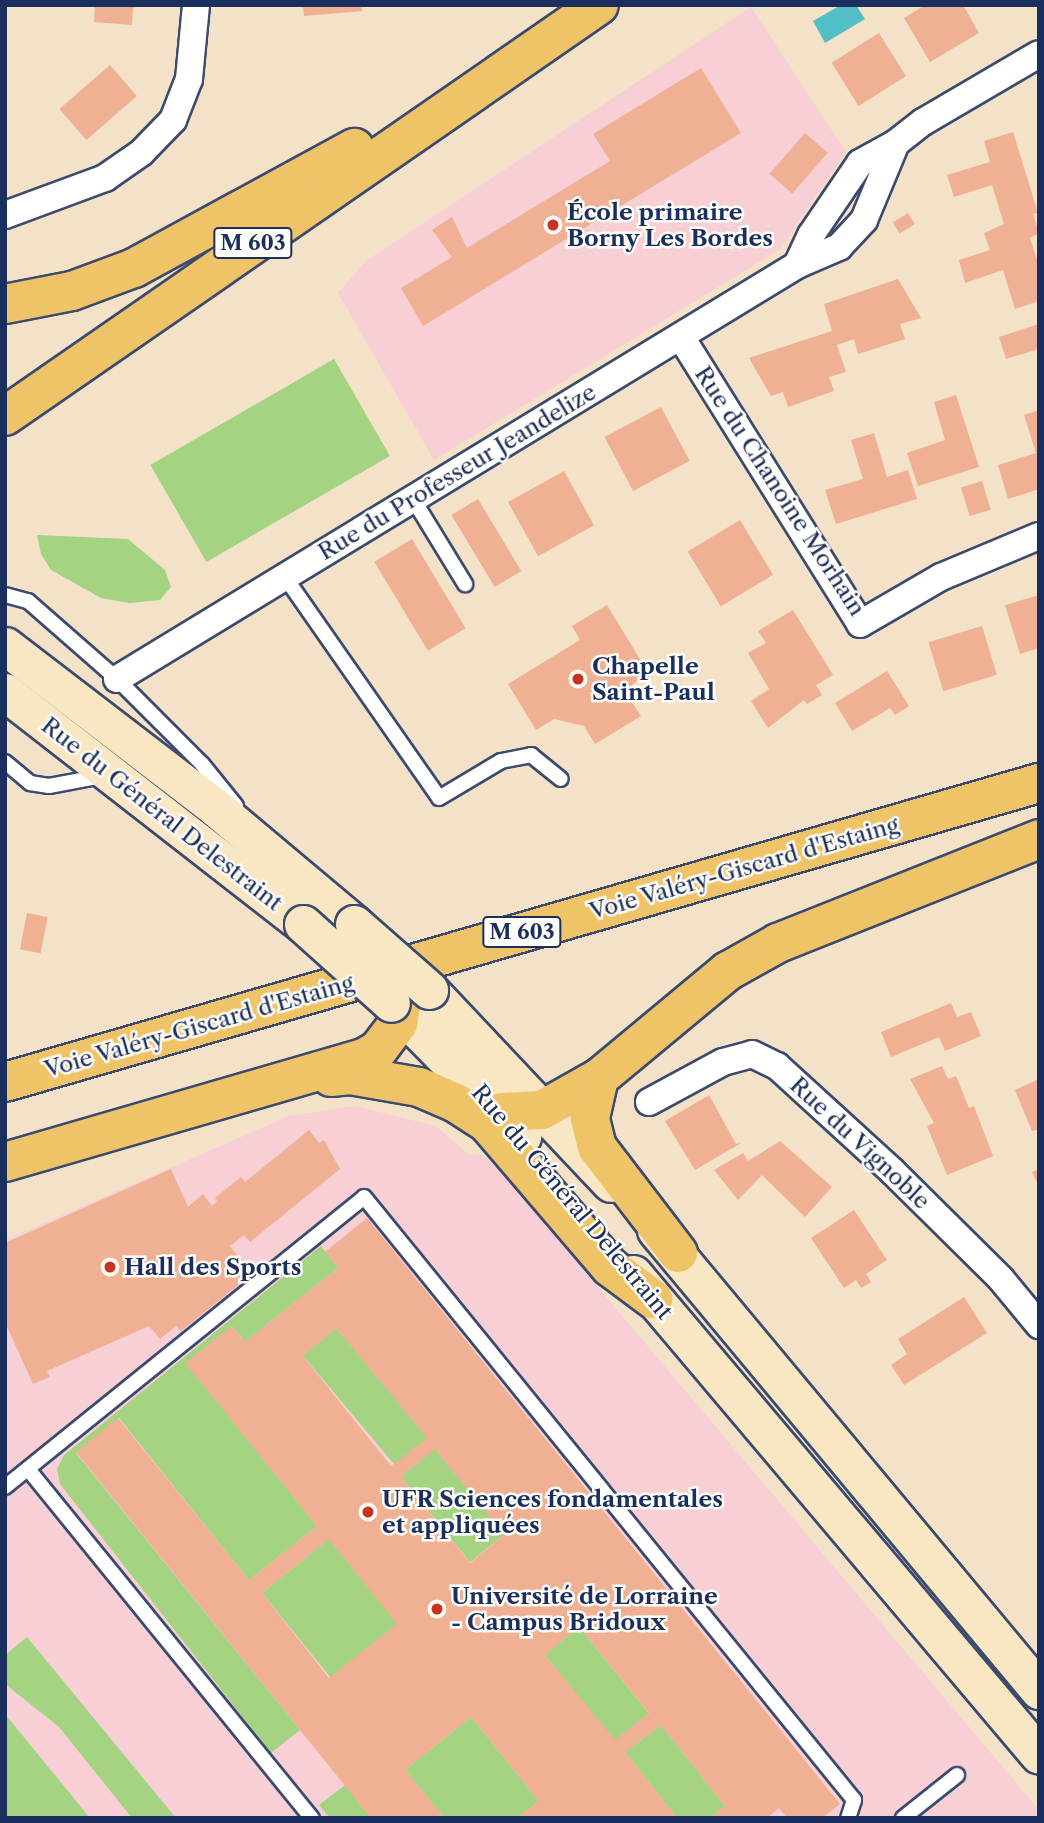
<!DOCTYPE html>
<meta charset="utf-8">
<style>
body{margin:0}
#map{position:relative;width:1044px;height:1823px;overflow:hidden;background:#f3e2c7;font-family:"Libre Caslon Text",serif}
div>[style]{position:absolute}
.built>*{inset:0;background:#f7cfd5}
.green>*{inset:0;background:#a4d382;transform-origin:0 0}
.water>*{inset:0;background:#51bfc5}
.building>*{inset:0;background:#efb093;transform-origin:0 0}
.roads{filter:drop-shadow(2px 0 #3b4a6e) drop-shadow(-2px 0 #3b4a6e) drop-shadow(0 2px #3b4a6e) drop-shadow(0 -2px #3b4a6e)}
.service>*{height:14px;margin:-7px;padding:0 7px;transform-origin:7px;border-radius:7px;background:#fff}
.minor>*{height:26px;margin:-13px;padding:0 13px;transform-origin:13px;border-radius:13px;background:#fff}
.secondary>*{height:37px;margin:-18.5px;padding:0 18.5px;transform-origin:18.5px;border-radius:18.5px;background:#f9e7c3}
.trunk>*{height:38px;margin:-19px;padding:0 19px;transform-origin:19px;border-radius:19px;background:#efc469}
.bridges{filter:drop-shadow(2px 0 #3b4a6e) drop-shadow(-2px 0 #3b4a6e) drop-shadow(0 2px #3b4a6e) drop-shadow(0 -2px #3b4a6e)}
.secondary-bridge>*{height:37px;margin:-18.5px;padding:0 18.5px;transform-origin:18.5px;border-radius:18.5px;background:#f9e7c3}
.dots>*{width:19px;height:19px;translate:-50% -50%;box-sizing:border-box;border:4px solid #fdfcf7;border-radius:50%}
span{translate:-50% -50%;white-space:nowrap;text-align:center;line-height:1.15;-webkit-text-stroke:5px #fdfcf7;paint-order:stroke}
.shield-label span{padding:2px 5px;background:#fdfcf7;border:2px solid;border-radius:5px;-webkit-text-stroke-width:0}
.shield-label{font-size:21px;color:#1b2f5e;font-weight:700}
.poi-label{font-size:23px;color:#1b2f5e;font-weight:700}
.left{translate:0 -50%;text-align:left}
.street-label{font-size:23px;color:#1b2f5e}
.frame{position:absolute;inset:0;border:7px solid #1b2f5e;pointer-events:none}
</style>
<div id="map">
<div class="built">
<div style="clip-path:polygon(751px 7px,846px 152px,779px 250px,434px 460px,338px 293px,366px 261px)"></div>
<div style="clip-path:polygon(355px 1106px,436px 1126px,469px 1155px,482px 1154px,500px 1171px,1039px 1810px,1039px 1818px,5px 1818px,5px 1240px,289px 1116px)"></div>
</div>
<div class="green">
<div style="left:334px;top:359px;width:112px;height:212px;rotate:60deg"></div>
<div style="clip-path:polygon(37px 535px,128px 539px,165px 570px,171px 587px,160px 600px,130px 603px,101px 598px,51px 570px,41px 554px)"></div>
<div style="clip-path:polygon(321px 1246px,338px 1268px,245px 1342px,232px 1326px,186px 1363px,317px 1526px,249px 1580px,119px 1418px,76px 1453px,300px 1730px,271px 1753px,60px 1484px,57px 1469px,64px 1455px)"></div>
<div style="left:336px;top:1328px;width:143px;height:43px;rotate:50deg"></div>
<div style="left:435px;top:1449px;width:110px;height:44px;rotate:51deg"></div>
<div style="left:329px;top:1539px;width:109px;height:86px;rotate:51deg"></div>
<div style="left:579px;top:1627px;width:111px;height:44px;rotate:51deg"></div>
<div style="clip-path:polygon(27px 1637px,176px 1818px,132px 1818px,59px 1727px,5px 1684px,5px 1655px)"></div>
<div style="clip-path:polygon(5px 1714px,90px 1818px,5px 1818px)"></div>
<div style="clip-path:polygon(471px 1717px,539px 1801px,517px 1818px,444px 1818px,405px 1770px)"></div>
<div style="clip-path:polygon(661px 1725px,725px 1806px,710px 1818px,677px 1818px,625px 1752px)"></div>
<div style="clip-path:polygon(345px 1785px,371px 1818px,330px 1818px,319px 1805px)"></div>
</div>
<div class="water">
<div style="clip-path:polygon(841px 5px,856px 5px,865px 19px,825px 43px,813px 21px)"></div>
</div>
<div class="building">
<div style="clip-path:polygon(95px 5px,142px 5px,133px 8px,132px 25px,94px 22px)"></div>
<div style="clip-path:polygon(303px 5px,361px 5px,362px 11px,304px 16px)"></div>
<div style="clip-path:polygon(925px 5px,963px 5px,979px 33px,930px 62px,904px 18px)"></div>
<div style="left:879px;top:33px;width:51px;height:56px;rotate:58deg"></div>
<div style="left:110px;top:65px;width:41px;height:67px;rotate:49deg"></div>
<div style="clip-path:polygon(701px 68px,741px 133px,423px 326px,401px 288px,452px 257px,432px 230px,452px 217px,467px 248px,610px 161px,593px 134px)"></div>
<div style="clip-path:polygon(1013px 132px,1038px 213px,1033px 214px,1039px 233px,1030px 238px,1039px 265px,1039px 301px,1015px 309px,1003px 270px,965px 283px,959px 260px,990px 250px,984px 233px,1004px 224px,992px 185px,954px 197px,947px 175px,990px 162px,984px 141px)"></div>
<div style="left:805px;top:133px;width:30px;height:54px;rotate:41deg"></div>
<div style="left:908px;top:213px;width:13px;height:18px;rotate:58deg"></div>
<div style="clip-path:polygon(898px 279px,921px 318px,900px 324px,905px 339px,858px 354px,854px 339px,837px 345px,846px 372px,829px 377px,834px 391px,788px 407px,783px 392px,771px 396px,749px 358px,832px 331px,824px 304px)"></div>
<div style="clip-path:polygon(1039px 324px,1039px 349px,1006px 359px,999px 337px)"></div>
<div style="clip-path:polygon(956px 395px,979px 467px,918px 486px,907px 453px,945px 440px,934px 402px)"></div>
<div style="left:661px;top:407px;width:61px;height:64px;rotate:62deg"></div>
<div style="clip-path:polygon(1039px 410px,1039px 489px,1008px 499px,998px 465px,1036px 453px,1024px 415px)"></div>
<div style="clip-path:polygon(874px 433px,887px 477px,908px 470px,917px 499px,836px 524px,825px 490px,863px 479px,851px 440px)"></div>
<div style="left:564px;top:471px;width:62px;height:64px;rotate:61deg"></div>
<div style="left:982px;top:481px;width:30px;height:22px;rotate:73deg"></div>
<div style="left:478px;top:499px;width:84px;height:31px;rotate:59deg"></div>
<div style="left:740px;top:520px;width:64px;height:61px;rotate:59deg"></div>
<div style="left:412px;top:539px;width:104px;height:44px;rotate:59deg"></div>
<div style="clip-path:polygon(1039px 595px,1039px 648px,1020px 654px,1005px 605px)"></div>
<div style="clip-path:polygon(607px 605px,649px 674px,624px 690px,641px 716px,595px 744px,584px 726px,554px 719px,536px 730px,508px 684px,580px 640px,572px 626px)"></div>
<div style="clip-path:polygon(793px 610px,833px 675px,816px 685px,822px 695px,807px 704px,804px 700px,768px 728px,751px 701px,769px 689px,748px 653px,766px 643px,758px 631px)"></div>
<div style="left:982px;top:626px;width:51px;height:56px;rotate:73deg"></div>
<div style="clip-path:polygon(887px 671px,909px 706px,895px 715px,890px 708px,852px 731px,835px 703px)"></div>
<div style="left:27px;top:913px;width:21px;height:37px;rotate:11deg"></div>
<div style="clip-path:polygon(951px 1003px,957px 1017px,971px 1012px,981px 1036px,945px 1051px,939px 1037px,891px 1057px,881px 1032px)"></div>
<div style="clip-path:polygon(942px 1066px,948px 1079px,956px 1076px,969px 1108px,974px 1106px,993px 1156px,947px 1175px,927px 1126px,934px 1123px,910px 1079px)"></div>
<div style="clip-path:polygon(1039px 1079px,1039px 1129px,1032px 1131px,1015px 1090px)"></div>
<div style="clip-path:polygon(709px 1095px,736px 1144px,741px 1143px,695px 1170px,665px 1121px)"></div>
<div style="clip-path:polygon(309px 1130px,319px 1143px,324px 1140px,340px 1169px,250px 1242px,244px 1235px,230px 1246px,252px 1274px,181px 1331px,176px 1326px,160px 1339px,149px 1326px,47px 1371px,50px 1377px,33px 1384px,5px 1322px,5px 1243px,171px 1169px,188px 1207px,203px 1194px,212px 1206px,217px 1201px,215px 1198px,241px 1177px,245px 1182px)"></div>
<div style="clip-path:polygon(780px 1141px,832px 1187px,805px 1217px,762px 1175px,738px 1200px,714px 1170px,743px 1153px,748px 1161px)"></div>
<div style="clip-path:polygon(1039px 1169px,1039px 1187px,1032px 1172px)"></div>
<div style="clip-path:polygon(854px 1210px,887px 1260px,866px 1274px,871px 1282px,861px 1288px,856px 1280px,844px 1288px,811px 1238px)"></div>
<div style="clip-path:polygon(evenodd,367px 1218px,840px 1804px,822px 1818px,787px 1818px,779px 1808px,767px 1818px,710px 1818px,725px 1806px,661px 1725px,625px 1752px,677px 1818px,517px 1818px,539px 1801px,471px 1717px,405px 1770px,444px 1818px,371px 1818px,76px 1452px,118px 1418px,249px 1580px,317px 1526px,185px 1363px,232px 1326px,245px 1342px,338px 1268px,325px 1252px,367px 1218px,336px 1328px,427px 1438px,391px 1466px,303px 1356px,336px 1328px,367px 1218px,435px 1449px,504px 1535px,470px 1563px,401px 1477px,435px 1449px,367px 1218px,329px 1539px,397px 1624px,329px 1678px,262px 1593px,329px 1539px,367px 1218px,579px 1627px,649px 1713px,615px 1740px,545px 1655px,579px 1627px)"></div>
<div style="clip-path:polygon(964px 1297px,987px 1333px,904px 1385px,891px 1365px,907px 1354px,898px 1339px)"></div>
</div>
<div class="roads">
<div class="service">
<div style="left:413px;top:499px;width:100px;rotate:58.5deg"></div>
<div style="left:285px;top:577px;width:269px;rotate:55.1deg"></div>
<div style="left:439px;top:798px;width:72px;rotate:-30.8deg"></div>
<div style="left:501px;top:761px;width:31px;rotate:-11deg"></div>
<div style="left:531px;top:755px;width:38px;rotate:39deg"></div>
<div style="left:5px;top:595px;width:24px;rotate:15deg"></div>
<div style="left:28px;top:601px;width:118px;rotate:41.2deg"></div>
<div style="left:117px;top:679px;width:120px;rotate:45deg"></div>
<div style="left:202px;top:764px;width:54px;rotate:51deg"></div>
<div style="left:5px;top:762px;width:33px;rotate:40deg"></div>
<div style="left:30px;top:783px;width:19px;rotate:9deg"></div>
<div style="left:49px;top:786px;width:55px;rotate:-10.5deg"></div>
<div style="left:28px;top:1469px;width:450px;rotate:50.9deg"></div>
<div style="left:5px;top:1487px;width:461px;rotate:-38.9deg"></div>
<div style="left:364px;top:1197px;width:777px;rotate:50.9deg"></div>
<div style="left:854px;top:1800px;width:19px;rotate:108deg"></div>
<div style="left:903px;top:1818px;width:69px;rotate:-38.5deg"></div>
</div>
<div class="minor">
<div style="left:896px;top:143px;width:34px;rotate:-38deg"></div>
<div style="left:923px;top:122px;width:134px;rotate:-30.4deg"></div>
<div style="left:5px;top:215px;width:107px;rotate:-20.3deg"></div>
<div style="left:105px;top:178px;width:44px;rotate:-34.8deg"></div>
<div style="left:141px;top:153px;width:46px;rotate:-45.9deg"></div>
<div style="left:173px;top:120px;width:44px;rotate:-68.7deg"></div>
<div style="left:189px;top:79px;width:74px;rotate:-84.6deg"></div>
<div style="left:681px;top:337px;width:338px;rotate:58deg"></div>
<div style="left:860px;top:624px;width:94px;rotate:-30.1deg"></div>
<div style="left:941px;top:577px;width:106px;rotate:-22.7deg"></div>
<div style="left:117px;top:679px;width:796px;rotate:-31.33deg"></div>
<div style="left:797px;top:265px;width:46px;rotate:-23.2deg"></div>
<div style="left:839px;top:247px;width:37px;rotate:-47deg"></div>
<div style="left:864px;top:220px;width:83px;rotate:-67.4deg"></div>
<div style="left:896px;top:143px;width:41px;rotate:150.9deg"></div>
<div style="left:860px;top:163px;width:87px;rotate:124.2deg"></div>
<div style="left:811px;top:235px;width:33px;rotate:115deg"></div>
<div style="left:649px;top:1102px;width:84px;rotate:-28.4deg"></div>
<div style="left:723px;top:1062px;width:30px;rotate:-15deg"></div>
<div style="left:752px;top:1054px;width:28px;rotate:26deg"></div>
<div style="left:777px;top:1066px;width:156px;rotate:42.4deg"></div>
<div style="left:892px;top:1171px;width:153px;rotate:44.7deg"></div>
<div style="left:1001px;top:1279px;width:60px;rotate:50.4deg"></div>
</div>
<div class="secondary">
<div style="left:5px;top:646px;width:266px;rotate:37.5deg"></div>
<div style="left:216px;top:808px;width:180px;rotate:40deg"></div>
<div style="left:5px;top:692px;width:378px;rotate:37.9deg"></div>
<div style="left:429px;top:990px;width:265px;rotate:46.7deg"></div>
<div style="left:391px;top:1003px;width:187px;rotate:45.4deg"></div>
<div style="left:656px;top:1230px;width:599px;rotate:50.22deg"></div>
<div style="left:633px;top:1274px;width:629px;rotate:49.83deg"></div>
</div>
<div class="trunk">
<div style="left:5px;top:304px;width:68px;rotate:-11deg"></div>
<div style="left:72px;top:291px;width:66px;rotate:-20.4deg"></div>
<div style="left:134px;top:268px;width:251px;rotate:-28.6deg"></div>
<div style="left:5px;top:416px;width:722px;rotate:-34.68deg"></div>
<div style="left:331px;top:1077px;width:19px;rotate:-6deg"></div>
<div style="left:350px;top:1075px;width:70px;rotate:9.9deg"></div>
<div style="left:419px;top:1087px;width:40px;rotate:23.4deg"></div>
<div style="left:456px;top:1103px;width:37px;rotate:33deg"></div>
<div style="left:487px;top:1123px;width:189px;rotate:49.5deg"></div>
<div style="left:610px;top:1267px;width:54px;rotate:36.7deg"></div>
<div style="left:5px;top:1082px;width:1076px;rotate:-16.13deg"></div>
<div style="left:502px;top:1112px;width:40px;rotate:-2.9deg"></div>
<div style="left:542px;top:1110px;width:65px;rotate:-29.3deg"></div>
<div style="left:5px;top:1162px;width:374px;rotate:-16.2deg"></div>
<div style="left:364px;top:1058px;width:16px;rotate:-30deg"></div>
<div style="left:378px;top:1050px;width:34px;rotate:-53deg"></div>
<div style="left:398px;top:1023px;width:53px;rotate:-80.2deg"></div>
<div style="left:678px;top:1253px;width:133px;rotate:-127.4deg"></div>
<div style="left:597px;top:1147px;width:30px;rotate:-104deg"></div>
<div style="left:590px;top:1118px;width:41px;rotate:-77.3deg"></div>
<div style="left:599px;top:1078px;width:168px;rotate:-39.7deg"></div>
<div style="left:728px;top:971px;width:57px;rotate:-29.2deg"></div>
<div style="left:778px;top:943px;width:281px;rotate:-21.7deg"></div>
</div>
</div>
<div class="bridges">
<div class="secondary-bridge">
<div style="left:303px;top:924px;width:118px;rotate:41.9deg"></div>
<div style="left:354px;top:924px;width:100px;rotate:41.3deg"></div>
</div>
</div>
<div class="dots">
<div style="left:553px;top:225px;background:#c8321e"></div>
<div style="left:578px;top:679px;background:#c8321e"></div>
<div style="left:110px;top:1267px;background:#c8321e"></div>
<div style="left:368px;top:1512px;background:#c8321e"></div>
<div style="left:437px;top:1609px;background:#c8321e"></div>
</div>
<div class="shield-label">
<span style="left:253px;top:243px">M 603</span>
<span style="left:522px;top:932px">M 603</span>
</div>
<div class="poi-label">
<span class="left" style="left:567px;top:225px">École primaire<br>Borny Les Bordes</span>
<span class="left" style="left:592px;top:679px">Chapelle<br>Saint-Paul</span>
<span class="left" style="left:124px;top:1267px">Hall des Sports</span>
<span class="left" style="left:382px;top:1512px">UFR Sciences fondamentales<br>et appliquées</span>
<span class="left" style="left:451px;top:1609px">Université de Lorraine<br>- Campus Bridoux</span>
</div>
<div class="street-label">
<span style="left:457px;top:472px;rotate:-31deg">Rue du Professeur Jeandelize</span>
<span style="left:780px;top:491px;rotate:57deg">Rue du Chanoine Morhain</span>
<span style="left:162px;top:814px;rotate:38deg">Rue du Général Delestraint</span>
<span style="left:744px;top:868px;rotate:-16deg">Voie Valéry-Giscard d'Estaing</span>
<span style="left:199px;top:1026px;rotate:-16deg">Voie Valéry-Giscard d'Estaing</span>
<span style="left:860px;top:1143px;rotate:43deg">Rue du Vignoble</span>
<span style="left:572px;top:1202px;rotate:50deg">Rue du Général Delestraint</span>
</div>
<div class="frame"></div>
</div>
